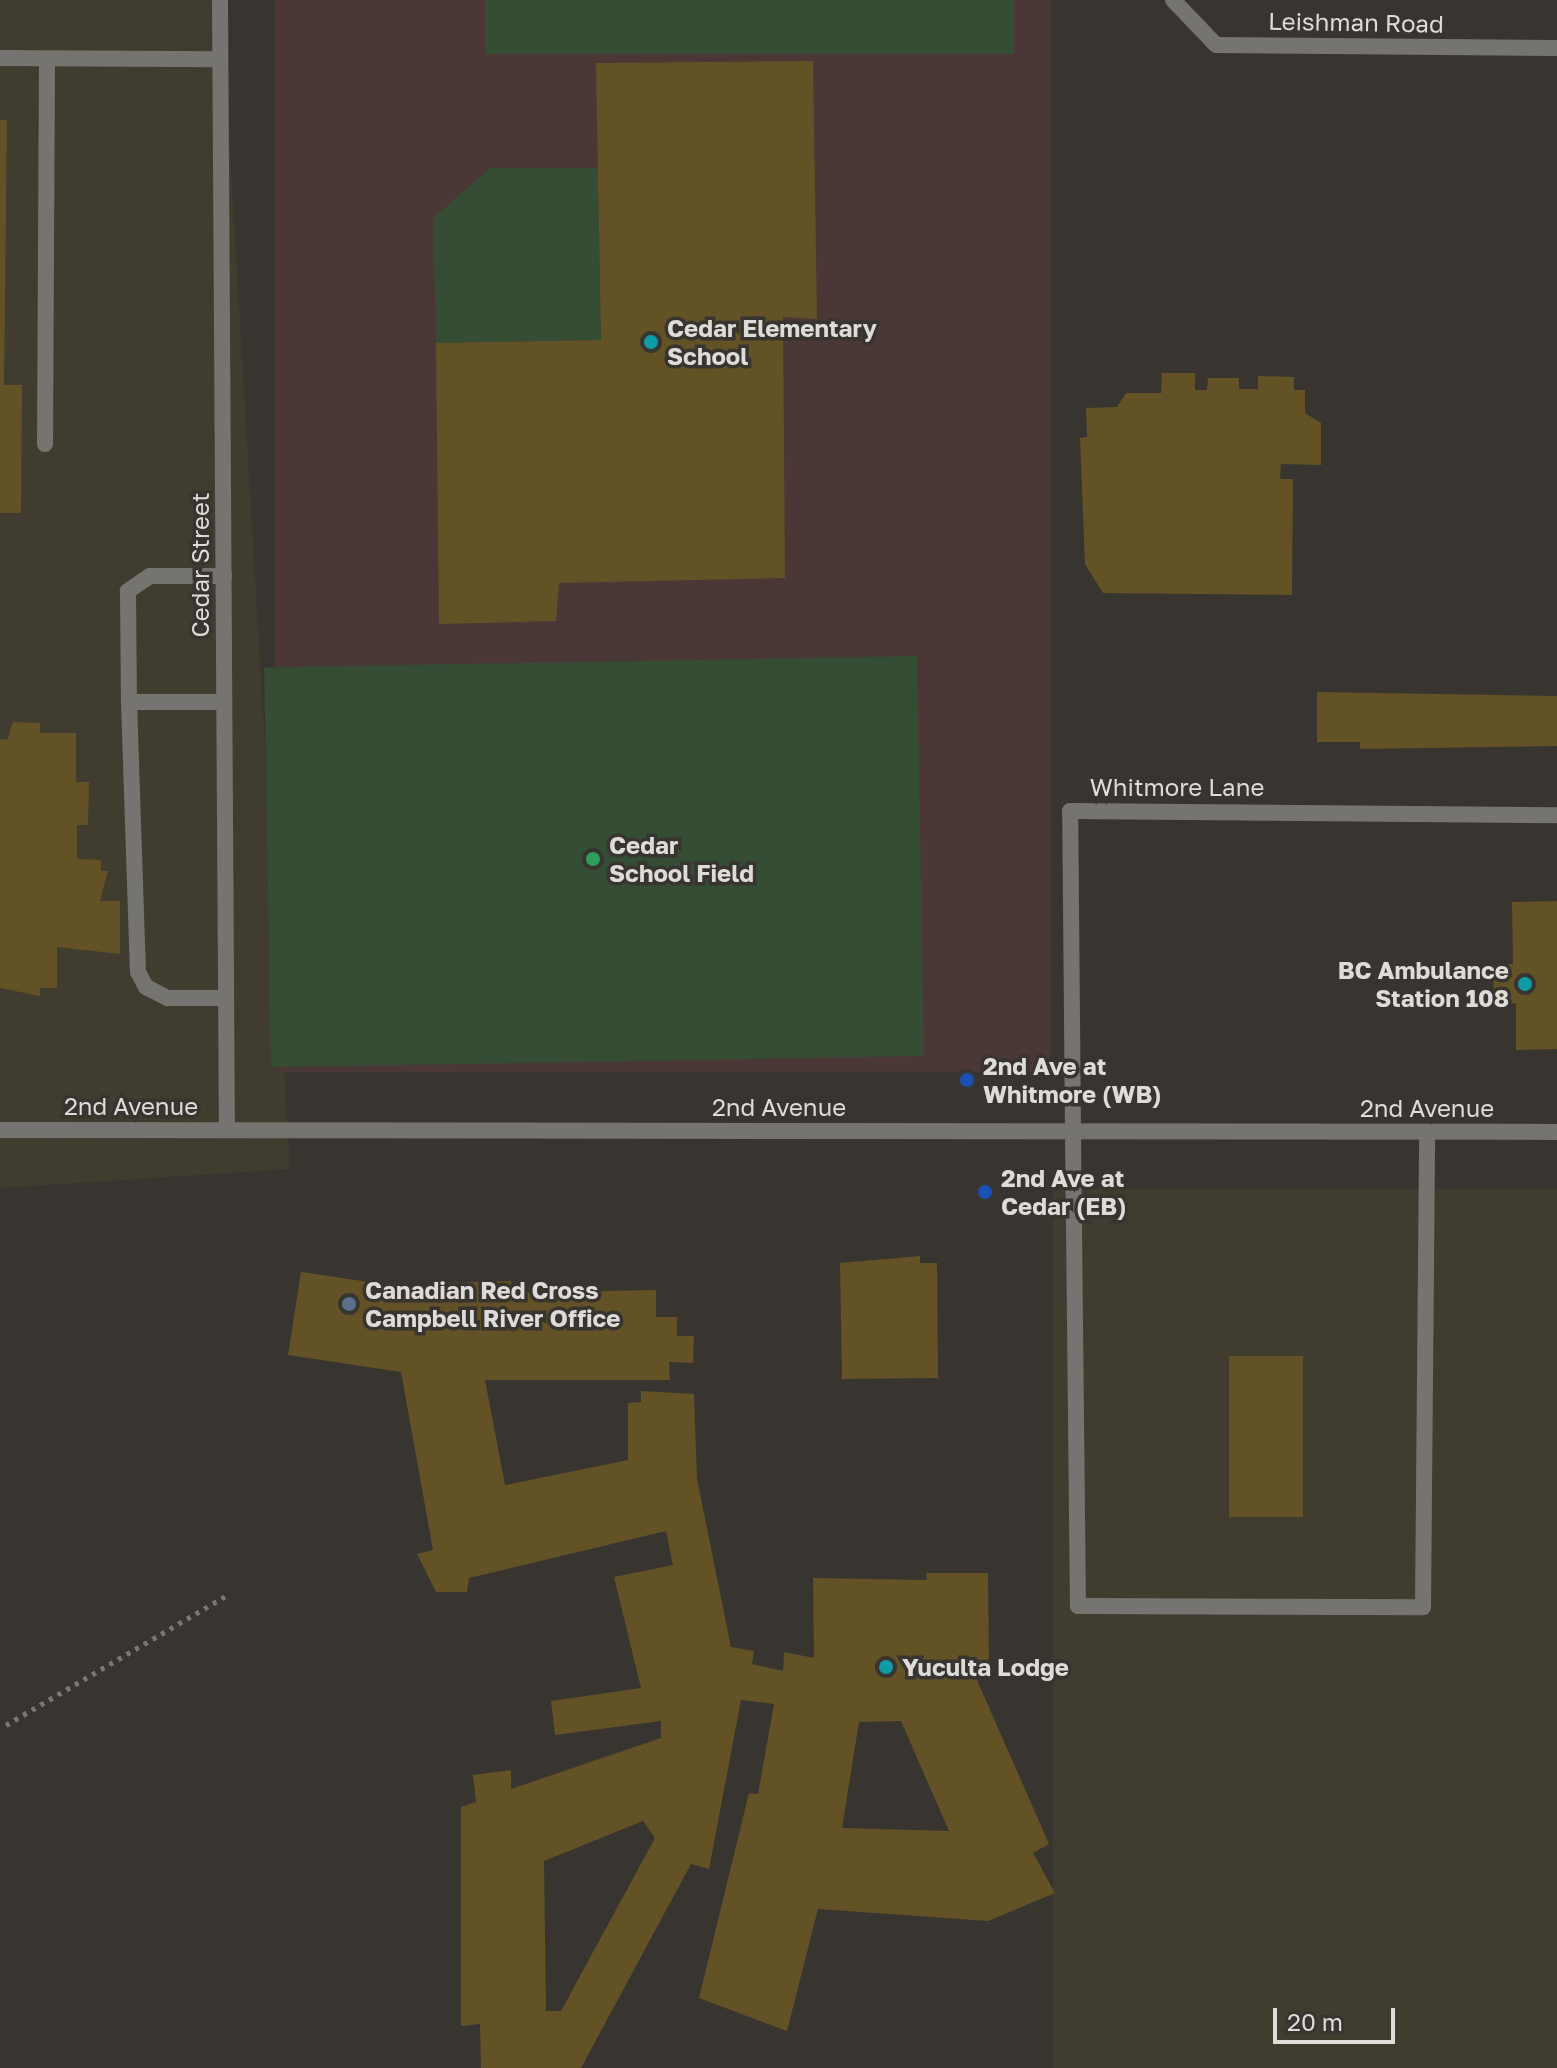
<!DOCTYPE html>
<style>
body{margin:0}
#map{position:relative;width:1557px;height:2068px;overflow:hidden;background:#383530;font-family:"Golos Text",sans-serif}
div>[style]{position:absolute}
.built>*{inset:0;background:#413c30;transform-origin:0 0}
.education>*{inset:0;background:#4c3737;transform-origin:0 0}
.green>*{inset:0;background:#344d34;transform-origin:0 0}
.building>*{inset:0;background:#635225;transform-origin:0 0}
.path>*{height:5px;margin-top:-2.5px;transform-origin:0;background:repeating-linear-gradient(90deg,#797772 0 4px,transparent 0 10px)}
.service>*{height:16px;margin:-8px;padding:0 8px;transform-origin:8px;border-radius:8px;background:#767471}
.minor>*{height:16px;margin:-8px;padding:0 8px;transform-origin:8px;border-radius:8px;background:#767471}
.tertiary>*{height:16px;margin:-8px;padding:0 8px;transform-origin:8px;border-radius:8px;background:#767471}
.dots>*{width:22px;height:22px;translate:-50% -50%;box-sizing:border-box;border:4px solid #383530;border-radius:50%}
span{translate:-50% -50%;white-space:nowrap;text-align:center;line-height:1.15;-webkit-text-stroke:7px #383530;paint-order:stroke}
.street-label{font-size:24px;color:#dedcd8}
.poi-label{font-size:24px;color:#dedcd8;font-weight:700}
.left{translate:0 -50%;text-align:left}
.right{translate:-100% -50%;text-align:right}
.scale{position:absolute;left:1273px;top:2008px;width:122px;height:36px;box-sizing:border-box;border:4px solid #dedcd8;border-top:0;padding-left:10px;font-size:24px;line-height:28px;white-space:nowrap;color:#dedcd8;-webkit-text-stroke:6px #383530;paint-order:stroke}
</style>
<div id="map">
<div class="built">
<div style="clip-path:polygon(0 0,221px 0,290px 1169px,0 1188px)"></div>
<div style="left:1053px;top:1189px;width:504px;height:879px"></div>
</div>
<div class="education">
<div style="left:275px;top:0;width:775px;height:1072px"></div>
</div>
<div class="green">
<div style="left:485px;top:0;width:529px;height:54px"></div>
<div style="clip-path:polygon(490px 168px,598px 168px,601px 340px,436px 343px,433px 218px)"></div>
<div style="left:917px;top:656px;width:400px;height:653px;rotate:89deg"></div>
</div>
<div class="building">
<div style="clip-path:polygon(813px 61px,817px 319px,783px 317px,785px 578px,559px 583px,556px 621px,439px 624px,436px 343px,601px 340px,596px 63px)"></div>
<div style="clip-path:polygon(0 120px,7px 120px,4px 385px,22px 385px,21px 513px,0 513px)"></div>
<div style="clip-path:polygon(1162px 373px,1195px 373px,1195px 390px,1207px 390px,1208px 378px,1239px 378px,1239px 389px,1258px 389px,1258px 376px,1294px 377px,1294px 390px,1305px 390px,1305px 413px,1321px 423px,1321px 465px,1281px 464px,1280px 479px,1293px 479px,1292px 595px,1103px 593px,1085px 564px,1080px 438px,1087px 437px,1086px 408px,1117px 407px,1126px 393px,1161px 393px)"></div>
<div style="clip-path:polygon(1317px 692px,1557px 696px,1557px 746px,1360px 749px,1360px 742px,1317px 742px)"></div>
<div style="clip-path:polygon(13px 722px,40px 723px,40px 733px,76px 733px,76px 782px,89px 782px,88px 825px,77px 825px,77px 859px,101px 860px,101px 871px,108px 871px,100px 901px,120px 901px,120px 954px,57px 947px,57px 988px,40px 988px,40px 996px,0 988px,0 739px,7px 740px)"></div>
<div style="clip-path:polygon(1557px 901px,1557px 1049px,1516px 1050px,1516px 1003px,1494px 1006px,1493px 965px,1513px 964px,1512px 902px)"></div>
<div style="clip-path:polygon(920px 1256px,920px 1263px,937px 1263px,938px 1378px,842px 1379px,840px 1263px)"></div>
<div style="clip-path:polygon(evenodd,301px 1272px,437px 1292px,438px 1283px,511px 1281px,512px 1293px,656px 1290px,656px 1317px,677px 1317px,677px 1336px,694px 1336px,693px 1363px,669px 1362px,670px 1380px,485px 1380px,505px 1485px,628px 1460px,628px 1403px,641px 1402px,641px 1391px,694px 1394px,697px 1479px,731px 1647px,754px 1651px,752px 1664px,783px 1671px,784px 1652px,814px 1658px,813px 1578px,927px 1580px,926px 1573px,988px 1573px,989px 1671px,973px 1671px,1049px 1844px,1033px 1853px,1055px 1893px,988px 1921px,818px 1909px,787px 2031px,699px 1998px,749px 1793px,758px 1794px,774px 1704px,741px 1700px,709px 1869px,691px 1864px,581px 2068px,481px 2068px,480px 2024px,461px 2026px,461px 1807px,476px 1802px,473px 1775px,511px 1770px,511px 1789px,661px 1738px,661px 1721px,555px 1735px,551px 1701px,641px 1688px,614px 1577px,673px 1565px,666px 1531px,469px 1578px,467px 1592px,436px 1592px,417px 1554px,433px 1550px,401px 1372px,288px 1355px,301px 1272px,901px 1721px,949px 1831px,842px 1828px,859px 1722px,901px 1721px,301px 1272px,643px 1821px,655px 1838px,561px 2011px,546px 2011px,544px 1861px,643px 1821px)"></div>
<div style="left:1229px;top:1356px;width:74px;height:161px"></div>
</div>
<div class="path">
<div style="left:6px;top:1725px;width:257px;rotate:-30.4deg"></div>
</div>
<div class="service">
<div style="left:0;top:58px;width:220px;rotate:0.3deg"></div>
<div style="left:45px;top:444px;width:385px;rotate:-89.7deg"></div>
<div style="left:224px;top:576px;width:74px;rotate:180deg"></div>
<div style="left:150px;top:576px;width:27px;rotate:146deg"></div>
<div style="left:128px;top:591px;width:111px;rotate:89.5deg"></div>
<div style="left:129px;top:702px;width:95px"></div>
<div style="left:129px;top:702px;width:270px;rotate:88.1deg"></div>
<div style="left:138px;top:972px;width:17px;rotate:62deg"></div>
<div style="left:146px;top:987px;width:25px;rotate:27deg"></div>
<div style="left:168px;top:998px;width:58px"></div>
<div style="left:1073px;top:1132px;width:474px;rotate:89.4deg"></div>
<div style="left:1078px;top:1606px;width:345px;rotate:0.2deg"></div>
<div style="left:1423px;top:1607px;width:475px;rotate:-89.5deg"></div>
</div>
<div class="minor">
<div style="left:220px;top:0;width:1130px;rotate:89.65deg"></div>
<div style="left:1173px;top:0;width:62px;rotate:46.3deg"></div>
<div style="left:1216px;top:45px;width:341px;rotate:0.5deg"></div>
<div style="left:1073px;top:1132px;width:321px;rotate:-90.5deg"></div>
<div style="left:1070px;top:811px;width:487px;rotate:0.5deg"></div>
</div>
<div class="tertiary">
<div style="left:0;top:1130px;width:1557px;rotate:0.07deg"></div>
</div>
<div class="dots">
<div style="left:651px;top:342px;background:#0f9aa8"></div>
<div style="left:593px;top:859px;background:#2e9e5b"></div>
<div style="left:1525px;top:984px;background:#0f9aa8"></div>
<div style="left:967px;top:1080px;background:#1a4fb4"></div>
<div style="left:985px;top:1192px;background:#1a4fb4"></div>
<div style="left:349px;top:1304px;background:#5c6f8a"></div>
<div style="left:886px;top:1667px;background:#0f9aa8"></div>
</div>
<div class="street-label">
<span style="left:1356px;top:22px;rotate:1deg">Leishman Road</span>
<span style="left:200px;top:565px;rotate:-90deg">Cedar Street</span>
<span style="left:1177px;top:787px">Whitmore Lane</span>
<span style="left:131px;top:1106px">2nd Avenue</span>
<span style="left:779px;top:1107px">2nd Avenue</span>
<span style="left:1427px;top:1108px">2nd Avenue</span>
</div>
<div class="poi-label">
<span class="left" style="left:667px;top:342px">Cedar Elementary<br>School</span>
<span class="left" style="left:609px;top:859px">Cedar<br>School Field</span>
<span class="right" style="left:1509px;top:984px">BC Ambulance<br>Station 108</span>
<span class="left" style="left:983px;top:1080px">2nd Ave at<br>Whitmore (WB)</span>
<span class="left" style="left:1001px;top:1192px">2nd Ave at<br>Cedar (EB)</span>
<span class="left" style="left:365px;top:1304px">Canadian Red Cross<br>Campbell River Office</span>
<span class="left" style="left:902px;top:1667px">Yuculta Lodge</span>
</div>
<div class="scale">20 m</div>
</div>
